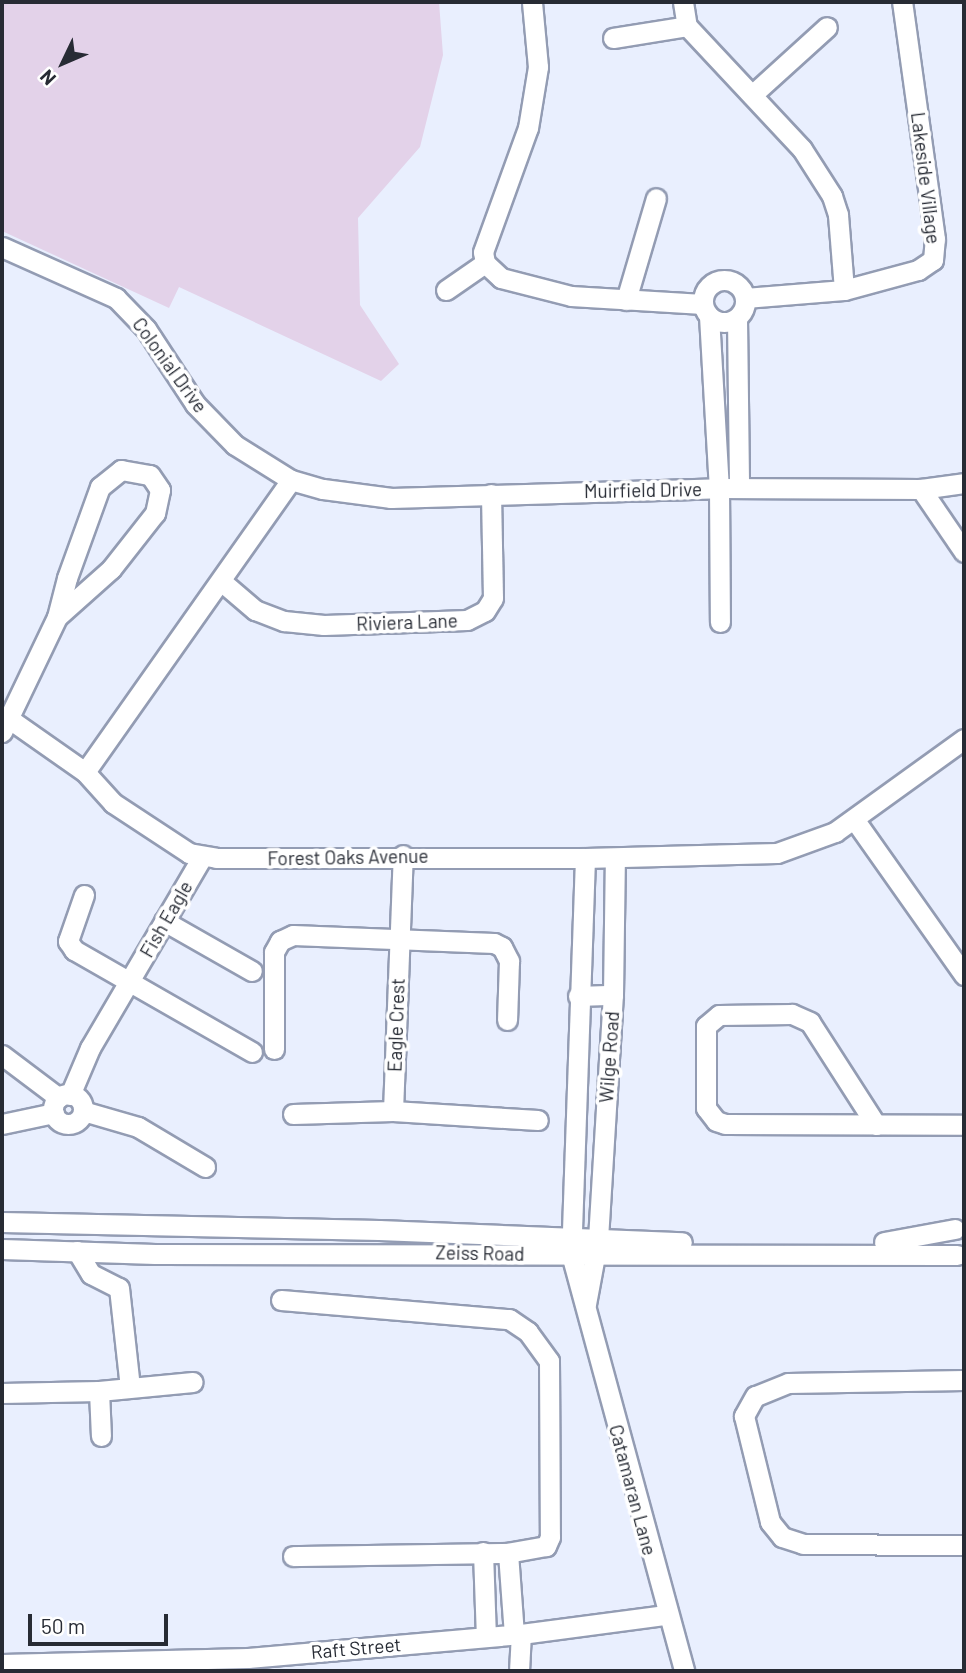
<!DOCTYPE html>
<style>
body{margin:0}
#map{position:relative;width:966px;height:1673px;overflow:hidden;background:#e9effe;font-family:Barlow,sans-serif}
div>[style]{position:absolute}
.green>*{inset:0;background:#e3d2e9}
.roads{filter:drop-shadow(2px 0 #939cb3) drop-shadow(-2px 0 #939cb3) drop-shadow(0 2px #939cb3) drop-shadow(0 -2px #939cb3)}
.minor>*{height:19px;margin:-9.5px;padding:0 9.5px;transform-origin:9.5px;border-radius:9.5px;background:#fff}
.minor>.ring{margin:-9.5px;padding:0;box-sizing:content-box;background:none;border:19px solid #fff;border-radius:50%}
span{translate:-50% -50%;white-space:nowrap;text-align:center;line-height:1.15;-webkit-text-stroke:7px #fff;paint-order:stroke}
.street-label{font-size:19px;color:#272b34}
.frame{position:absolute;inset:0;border:4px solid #272b34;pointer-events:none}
.north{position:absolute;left:28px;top:28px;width:70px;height:70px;-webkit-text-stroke:5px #fff;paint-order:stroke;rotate:226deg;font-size:19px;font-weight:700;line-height:28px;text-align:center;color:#272b34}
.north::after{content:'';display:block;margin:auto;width:24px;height:32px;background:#272b34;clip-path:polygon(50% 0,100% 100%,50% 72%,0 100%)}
.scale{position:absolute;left:28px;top:1614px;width:140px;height:32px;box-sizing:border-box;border:4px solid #272b34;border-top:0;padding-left:9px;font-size:21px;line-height:24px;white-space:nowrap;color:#272b34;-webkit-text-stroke:5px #fff;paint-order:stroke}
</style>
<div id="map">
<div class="green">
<div style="clip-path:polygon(2px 2px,439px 2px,443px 55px,420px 147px,358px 218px,360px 305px,399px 364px,381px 381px,179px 287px,169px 308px,2px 231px)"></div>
</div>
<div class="roads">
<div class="minor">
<div style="left:683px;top:2px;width:24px;rotate:81deg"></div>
<div style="left:687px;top:26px;width:168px;rotate:46.9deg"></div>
<div style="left:802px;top:149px;width:56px;rotate:57.4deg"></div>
<div style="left:832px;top:196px;width:20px;rotate:72deg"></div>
<div style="left:838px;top:215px;width:75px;rotate:85.4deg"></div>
<div style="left:613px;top:38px;width:75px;rotate:-9.2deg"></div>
<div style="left:752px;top:95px;width:101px;rotate:-42.2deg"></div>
<div style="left:2px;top:247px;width:125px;rotate:24.1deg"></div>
<div style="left:116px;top:298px;width:43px;rotate:45.9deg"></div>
<div style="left:146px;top:329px;width:90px;rotate:56.8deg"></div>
<div style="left:195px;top:404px;width:57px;rotate:45.7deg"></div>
<div style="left:235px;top:445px;width:66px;rotate:32deg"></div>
<div style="left:291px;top:480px;width:33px;rotate:16deg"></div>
<div style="left:323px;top:489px;width:69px;rotate:7.5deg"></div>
<div style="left:391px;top:498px;width:328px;rotate:-1.7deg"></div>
<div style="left:719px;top:488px;width:202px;rotate:0.3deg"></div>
<div style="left:921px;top:489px;width:43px;rotate:-7.9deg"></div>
<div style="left:485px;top:263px;width:22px;rotate:43deg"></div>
<div style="left:501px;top:278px;width:72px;rotate:14.4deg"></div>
<div style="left:571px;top:296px;width:132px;rotate:3.5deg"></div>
<div class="ring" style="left:703px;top:280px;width:23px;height:23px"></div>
<div style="left:446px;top:290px;width:47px;rotate:-34.7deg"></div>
<div style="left:485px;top:263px;width:11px;rotate:-100deg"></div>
<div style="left:483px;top:252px;width:132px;rotate:-70.1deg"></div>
<div style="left:528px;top:128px;width:62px;rotate:-80.7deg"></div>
<div style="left:538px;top:67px;width:65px;rotate:-95.3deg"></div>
<div style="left:745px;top:298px;width:99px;rotate:-4.6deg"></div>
<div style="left:844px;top:290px;width:77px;rotate:-15.1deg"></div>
<div style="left:918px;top:270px;width:18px;rotate:-34deg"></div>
<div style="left:933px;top:260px;width:21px;rotate:-85deg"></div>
<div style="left:935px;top:239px;width:239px;rotate:-97.9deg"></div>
<div style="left:626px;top:300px;width:106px;rotate:-73.6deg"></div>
<div style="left:709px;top:316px;width:172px;rotate:86.7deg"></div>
<div style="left:719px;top:488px;width:134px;rotate:89.6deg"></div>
<div style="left:737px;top:318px;width:170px;rotate:89.3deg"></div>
<div style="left:291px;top:480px;width:357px;rotate:125.2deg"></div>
<div style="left:85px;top:772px;width:42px;rotate:47.9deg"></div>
<div style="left:113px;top:803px;width:91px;rotate:33.3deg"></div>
<div style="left:189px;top:853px;width:27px;rotate:10deg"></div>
<div style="left:216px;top:858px;width:369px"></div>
<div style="left:585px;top:858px;width:192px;rotate:-1.5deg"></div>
<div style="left:777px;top:853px;width:62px;rotate:-19.9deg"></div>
<div style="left:835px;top:832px;width:159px;rotate:-35.8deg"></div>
<div style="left:921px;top:489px;width:76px;rotate:55.7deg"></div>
<div style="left:221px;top:581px;width:45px;rotate:40.5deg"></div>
<div style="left:255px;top:610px;width:31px;rotate:21deg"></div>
<div style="left:284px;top:621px;width:40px;rotate:5.7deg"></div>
<div style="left:324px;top:625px;width:143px;rotate:-2deg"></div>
<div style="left:467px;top:620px;width:20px;rotate:-27deg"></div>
<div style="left:485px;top:611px;width:15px;rotate:-58deg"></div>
<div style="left:493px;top:598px;width:104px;rotate:-91.1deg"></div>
<div style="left:8px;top:718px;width:94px;rotate:35deg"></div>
<div style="left:2px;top:732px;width:127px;rotate:-64.4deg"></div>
<div style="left:57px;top:617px;width:40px;rotate:-75.6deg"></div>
<div style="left:67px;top:578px;width:97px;rotate:-70.1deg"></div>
<div style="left:100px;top:487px;width:27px;rotate:-39deg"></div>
<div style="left:121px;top:470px;width:29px;rotate:10deg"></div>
<div style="left:150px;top:475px;width:18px;rotate:56deg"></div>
<div style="left:160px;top:490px;width:24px;rotate:102deg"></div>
<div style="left:155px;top:513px;width:71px;rotate:128.2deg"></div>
<div style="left:111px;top:569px;width:72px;rotate:138.4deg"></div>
<div style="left:854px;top:819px;width:191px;rotate:54.8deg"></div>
<div style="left:585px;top:858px;width:396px;rotate:92deg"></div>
<div style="left:571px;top:1254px;width:432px;rotate:74.8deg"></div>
<div style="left:84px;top:895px;width:49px;rotate:109.2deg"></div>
<div style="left:68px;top:941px;width:11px;rotate:56deg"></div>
<div style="left:74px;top:950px;width:205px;rotate:29.8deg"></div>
<div style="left:164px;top:921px;width:101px;rotate:29.6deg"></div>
<div style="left:578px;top:996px;width:35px;rotate:-2deg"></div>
<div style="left:274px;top:1049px;width:97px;rotate:-90deg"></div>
<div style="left:274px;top:952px;width:13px;rotate:-61deg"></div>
<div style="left:280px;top:941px;width:14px;rotate:-25deg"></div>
<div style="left:293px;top:935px;width:201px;rotate:2.3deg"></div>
<div style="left:494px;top:943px;width:9px;rotate:27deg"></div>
<div style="left:502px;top:947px;width:16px;rotate:63deg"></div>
<div style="left:509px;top:961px;width:59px;rotate:91.9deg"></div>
<div style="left:2px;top:1055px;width:71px;rotate:37deg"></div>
<div class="ring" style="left:53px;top:1094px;width:11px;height:11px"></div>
<div style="left:70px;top:1095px;width:51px;rotate:-66.9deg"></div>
<div style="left:90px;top:1048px;width:221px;rotate:-59.6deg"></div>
<div style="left:83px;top:1111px;width:57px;rotate:16.2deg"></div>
<div style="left:138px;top:1127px;width:78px;rotate:30.8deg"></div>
<div style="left:393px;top:1111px;width:256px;rotate:-87.8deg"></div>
<div style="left:293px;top:1114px;width:100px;rotate:-1.7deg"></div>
<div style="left:393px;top:1111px;width:145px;rotate:3.6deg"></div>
<div style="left:2px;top:1124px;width:53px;rotate:-11.9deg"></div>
<div style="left:876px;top:1125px;width:122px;rotate:-122.7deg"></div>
<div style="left:810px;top:1022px;width:20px;rotate:-156deg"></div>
<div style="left:792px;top:1014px;width:73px;rotate:179.2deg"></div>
<div style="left:719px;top:1015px;width:17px;rotate:140deg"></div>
<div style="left:706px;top:1026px;width:82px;rotate:90deg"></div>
<div style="left:706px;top:1108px;width:16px;rotate:52deg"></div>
<div style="left:716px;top:1121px;width:9px;rotate:18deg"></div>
<div style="left:725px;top:1124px;width:239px;rotate:0.2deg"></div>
<div style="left:2px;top:1222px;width:377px;rotate:1.2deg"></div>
<div style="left:379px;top:1230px;width:303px;rotate:2.3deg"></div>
<div style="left:884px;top:1242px;width:72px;rotate:-10.4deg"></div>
<div style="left:2px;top:1249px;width:153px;rotate:1.9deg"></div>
<div style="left:155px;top:1254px;width:802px;rotate:0.07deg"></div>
<div style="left:77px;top:1251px;width:27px;rotate:59deg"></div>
<div style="left:91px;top:1274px;width:31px;rotate:27deg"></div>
<div style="left:119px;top:1288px;width:100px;rotate:83.7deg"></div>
<div style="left:281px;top:1300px;width:229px;rotate:4.8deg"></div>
<div style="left:509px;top:1319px;width:23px;rotate:34deg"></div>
<div style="left:528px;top:1332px;width:36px;rotate:54deg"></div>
<div style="left:549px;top:1361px;width:176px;rotate:89.7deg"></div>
<div style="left:550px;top:1537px;width:10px;rotate:114deg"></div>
<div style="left:546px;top:1546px;width:39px;rotate:170deg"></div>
<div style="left:508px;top:1553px;width:215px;rotate:179.2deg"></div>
<div style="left:586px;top:1304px;width:66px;rotate:-79.5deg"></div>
<div style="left:598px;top:1239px;width:244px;rotate:-86.5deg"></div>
<div style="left:613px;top:995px;width:137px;rotate:-89.2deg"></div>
<div style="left:964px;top:1380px;width:176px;rotate:179deg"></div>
<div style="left:788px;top:1383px;width:35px;rotate:158deg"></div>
<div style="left:755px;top:1396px;width:23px;rotate:119deg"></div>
<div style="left:744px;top:1416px;width:109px;rotate:76.2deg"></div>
<div style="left:770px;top:1522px;width:19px;rotate:51deg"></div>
<div style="left:782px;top:1537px;width:22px;rotate:18deg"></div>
<div style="left:803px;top:1544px;width:161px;rotate:0.4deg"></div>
<div style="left:99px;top:1391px;width:45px;rotate:87.5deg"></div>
<div style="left:2px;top:1393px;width:97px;rotate:-1.2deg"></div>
<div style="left:99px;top:1391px;width:94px;rotate:-5.5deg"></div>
<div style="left:483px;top:1552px;width:85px;rotate:88deg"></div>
<div style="left:508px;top:1553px;width:81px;rotate:85.8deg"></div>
<div style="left:2px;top:1664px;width:246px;rotate:-1.4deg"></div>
<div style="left:248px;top:1658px;width:274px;rotate:-5deg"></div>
<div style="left:521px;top:1634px;width:146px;rotate:-7.5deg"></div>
<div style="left:519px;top:1671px;width:37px;rotate:-87deg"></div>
</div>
</div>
<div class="street-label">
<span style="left:926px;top:178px;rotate:83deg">Lakeside Village</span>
<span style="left:170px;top:365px;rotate:54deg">Colonial Drive</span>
<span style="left:643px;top:490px;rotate:-1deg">Muirfield Drive</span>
<span style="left:407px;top:622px;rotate:-2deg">Riviera Lane</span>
<span style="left:348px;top:857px;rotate:-1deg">Forest Oaks Avenue</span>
<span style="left:166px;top:919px;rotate:-60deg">Fish Eagle</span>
<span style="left:396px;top:1025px;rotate:-88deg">Eagle Crest</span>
<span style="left:609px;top:1057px;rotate:-86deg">Wilge Road</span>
<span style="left:480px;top:1253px;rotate:1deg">Zeiss Road</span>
<span style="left:633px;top:1490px;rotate:75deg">Catamaran Lane</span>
<span style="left:356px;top:1648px;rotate:-5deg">Raft Street</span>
</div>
<div class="frame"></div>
<div class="north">N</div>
<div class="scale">50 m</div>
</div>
